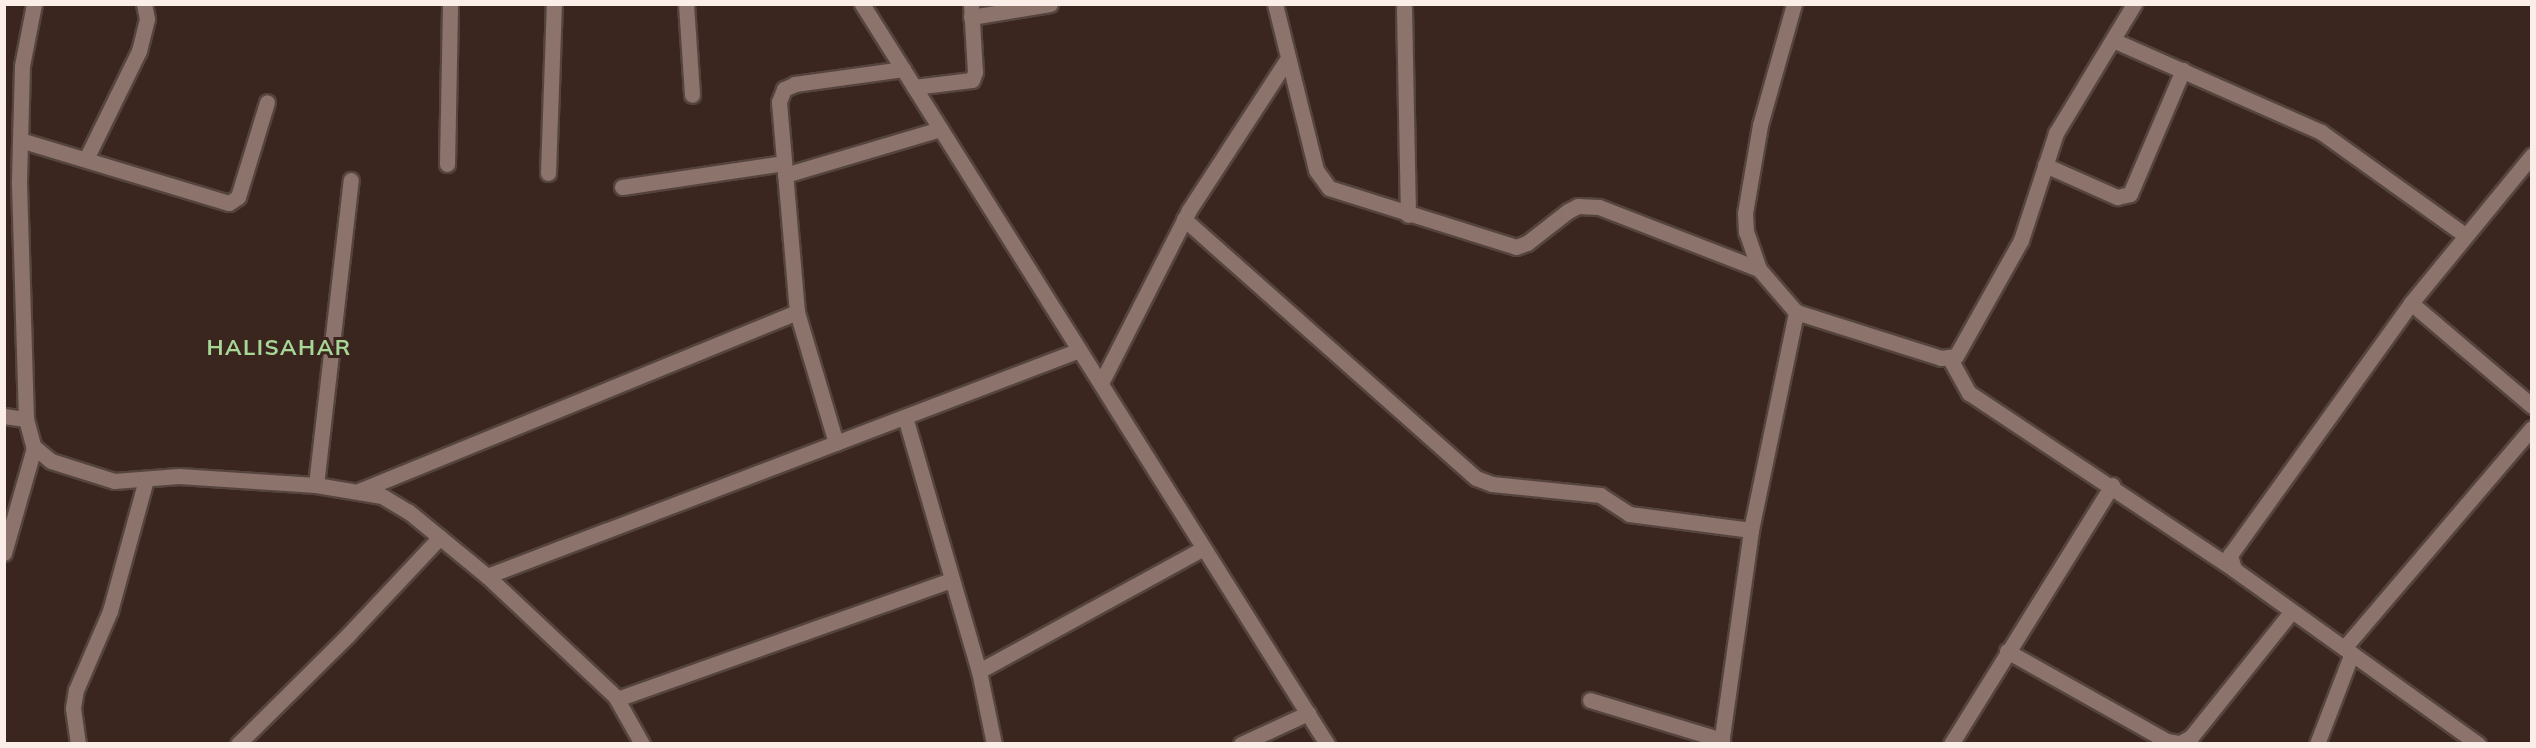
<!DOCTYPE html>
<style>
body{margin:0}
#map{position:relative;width:2536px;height:748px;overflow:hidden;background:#3a261f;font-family:Mulish,sans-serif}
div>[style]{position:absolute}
.roads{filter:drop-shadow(2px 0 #55443e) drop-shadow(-2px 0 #55443e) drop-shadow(0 2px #55443e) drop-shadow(0 -2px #55443e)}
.minor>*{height:15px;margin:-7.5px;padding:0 7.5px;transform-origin:7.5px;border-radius:7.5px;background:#8c736b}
span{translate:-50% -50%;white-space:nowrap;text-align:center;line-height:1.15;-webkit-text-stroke:6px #3a261f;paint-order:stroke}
.district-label{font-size:22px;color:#a7d696;font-weight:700;letter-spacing:1.5px}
.frame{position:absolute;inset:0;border:6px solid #fbede8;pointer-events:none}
</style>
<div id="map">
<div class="roads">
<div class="minor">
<div style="left:34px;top:4px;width:63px;rotate:101deg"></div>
<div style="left:22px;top:66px;width:117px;rotate:91.5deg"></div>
<div style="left:19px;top:183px;width:236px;rotate:88.3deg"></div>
<div style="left:26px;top:419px;width:28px;rotate:75deg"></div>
<div style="left:33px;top:446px;width:23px;rotate:40deg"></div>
<div style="left:51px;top:461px;width:66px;rotate:17.6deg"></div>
<div style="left:114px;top:481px;width:65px;rotate:-4.4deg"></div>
<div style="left:179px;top:476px;width:137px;rotate:3.8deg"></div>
<div style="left:316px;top:485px;width:67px;rotate:9.5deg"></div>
<div style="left:382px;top:496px;width:31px;rotate:31deg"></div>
<div style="left:409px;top:512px;width:101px;rotate:39.4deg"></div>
<div style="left:487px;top:576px;width:175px;rotate:43.2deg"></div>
<div style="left:615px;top:696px;width:55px;rotate:60.6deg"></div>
<div style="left:686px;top:4px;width:91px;rotate:86.2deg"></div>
<div style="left:862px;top:4px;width:874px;rotate:57.86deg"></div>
<div style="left:1275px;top:4px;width:171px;rotate:76.1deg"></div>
<div style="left:1316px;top:170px;width:22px;rotate:54deg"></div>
<div style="left:1329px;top:188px;width:196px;rotate:17.5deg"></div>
<div style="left:1516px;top:247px;width:12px;rotate:-20deg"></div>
<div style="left:1527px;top:243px;width:52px;rotate:-38deg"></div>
<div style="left:1568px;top:211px;width:11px;rotate:-27deg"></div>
<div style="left:1578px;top:206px;width:21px;rotate:3deg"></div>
<div style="left:1599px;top:207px;width:172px;rotate:21.2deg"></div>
<div style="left:1404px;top:8px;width:207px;rotate:88.9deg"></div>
<div style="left:971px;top:17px;width:80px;rotate:-9.3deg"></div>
<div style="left:2115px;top:41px;width:225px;rotate:23.8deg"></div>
<div style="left:2321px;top:132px;width:177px;rotate:35.6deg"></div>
<div style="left:914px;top:87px;width:58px;rotate:-6.9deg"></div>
<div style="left:972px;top:80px;width:9px;rotate:-69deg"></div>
<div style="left:975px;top:72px;width:68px;rotate:-93.4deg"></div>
<div style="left:20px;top:140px;width:218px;rotate:16.8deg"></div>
<div style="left:229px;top:203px;width:11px;rotate:-34deg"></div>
<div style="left:238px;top:197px;width:99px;rotate:-73deg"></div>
<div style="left:86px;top:159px;width:120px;rotate:-63.9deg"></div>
<div style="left:139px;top:51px;width:33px;rotate:-76deg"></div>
<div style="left:147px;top:19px;width:15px;rotate:-101deg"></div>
<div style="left:447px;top:164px;width:160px;rotate:-88.9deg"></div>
<div style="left:2045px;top:165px;width:79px;rotate:24deg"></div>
<div style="left:2117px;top:197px;width:13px;rotate:-13deg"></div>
<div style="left:2130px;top:194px;width:135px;rotate:-66.9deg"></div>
<div style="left:548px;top:173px;width:169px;rotate:-88deg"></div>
<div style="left:785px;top:175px;width:162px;rotate:-16.5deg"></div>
<div style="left:622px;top:187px;width:164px;rotate:-8.4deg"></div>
<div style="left:1184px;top:219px;width:390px;rotate:41.6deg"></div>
<div style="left:1476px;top:478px;width:17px;rotate:21deg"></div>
<div style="left:1492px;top:484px;width:109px;rotate:5.8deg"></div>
<div style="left:1600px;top:495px;width:35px;rotate:33deg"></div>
<div style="left:1629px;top:514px;width:123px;rotate:7.5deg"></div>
<div style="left:2411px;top:303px;width:159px;rotate:40.4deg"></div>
<div style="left:1796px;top:312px;width:152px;rotate:17.6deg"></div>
<div style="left:1941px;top:358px;width:15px;rotate:-8deg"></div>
<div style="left:1956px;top:356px;width:133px;rotate:-60.7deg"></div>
<div style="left:2021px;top:240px;width:113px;rotate:-71.9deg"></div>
<div style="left:2056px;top:133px;width:151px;rotate:-58.8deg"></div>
<div style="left:1950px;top:359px;width:39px;rotate:61deg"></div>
<div style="left:1969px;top:393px;width:318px;rotate:33.6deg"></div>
<div style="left:1101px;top:383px;width:194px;rotate:-63deg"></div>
<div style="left:1189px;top:210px;width:181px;rotate:-56.9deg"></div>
<div style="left:4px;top:416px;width:22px;rotate:8deg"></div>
<div style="left:905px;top:417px;width:265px;rotate:73.8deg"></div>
<div style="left:979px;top:671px;width:75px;rotate:78.4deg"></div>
<div style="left:836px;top:443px;width:137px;rotate:-106.6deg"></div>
<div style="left:797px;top:312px;width:211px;rotate:-94.9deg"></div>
<div style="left:779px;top:102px;width:14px;rotate:-69deg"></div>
<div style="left:784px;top:89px;width:12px;rotate:-24deg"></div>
<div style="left:795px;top:84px;width:109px;rotate:-7.9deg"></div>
<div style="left:316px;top:485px;width:307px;rotate:-83.5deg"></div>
<div style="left:361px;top:490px;width:471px;rotate:-22.2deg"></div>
<div style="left:4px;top:553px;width:109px;rotate:-74.1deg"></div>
<div style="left:487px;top:576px;width:634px;rotate:-20.89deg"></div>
<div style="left:2344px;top:648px;width:289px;rotate:-49.5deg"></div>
<div style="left:2007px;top:651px;width:184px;rotate:29.4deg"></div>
<div style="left:2167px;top:741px;width:13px;rotate:9deg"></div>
<div style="left:2180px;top:743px;width:13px;rotate:-29deg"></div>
<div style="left:2191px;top:737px;width:160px;rotate:-51.3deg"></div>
<div style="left:979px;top:671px;width:256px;rotate:-28.7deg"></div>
<div style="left:617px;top:699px;width:355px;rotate:-19.6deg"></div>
<div style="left:1590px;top:700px;width:138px;rotate:16.9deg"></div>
<div style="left:78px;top:744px;width:36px;rotate:-98deg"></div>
<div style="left:73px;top:708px;width:18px;rotate:-81deg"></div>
<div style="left:76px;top:690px;width:86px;rotate:-66.7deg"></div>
<div style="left:110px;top:611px;width:137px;rotate:-74.7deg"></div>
<div style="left:238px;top:744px;width:155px;rotate:-44.7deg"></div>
<div style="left:348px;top:635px;width:134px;rotate:-46.8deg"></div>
<div style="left:1241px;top:744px;width:74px;rotate:-24.8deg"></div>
<div style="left:1721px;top:744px;width:216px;rotate:-82deg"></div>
<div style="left:1751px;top:530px;width:223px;rotate:-78.3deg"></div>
<div style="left:1796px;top:312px;width:57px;rotate:-130.7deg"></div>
<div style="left:1759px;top:269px;width:39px;rotate:-109deg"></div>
<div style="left:1746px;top:232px;width:19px;rotate:-93deg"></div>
<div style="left:1745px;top:213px;width:89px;rotate:-80.3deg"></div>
<div style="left:1760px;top:125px;width:126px;rotate:-74.3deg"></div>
<div style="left:1951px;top:744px;width:305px;rotate:-58.1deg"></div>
<div style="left:2317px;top:744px;width:97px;rotate:-69deg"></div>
<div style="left:2478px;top:744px;width:300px;rotate:-144.4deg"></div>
<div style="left:2234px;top:569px;width:15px;rotate:-106deg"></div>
<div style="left:2230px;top:555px;width:310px;rotate:-54.3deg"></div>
<div style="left:2411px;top:303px;width:191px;rotate:-50.7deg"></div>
</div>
</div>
<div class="district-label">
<span style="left:279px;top:348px">HALISAHAR</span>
</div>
<div class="frame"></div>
</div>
